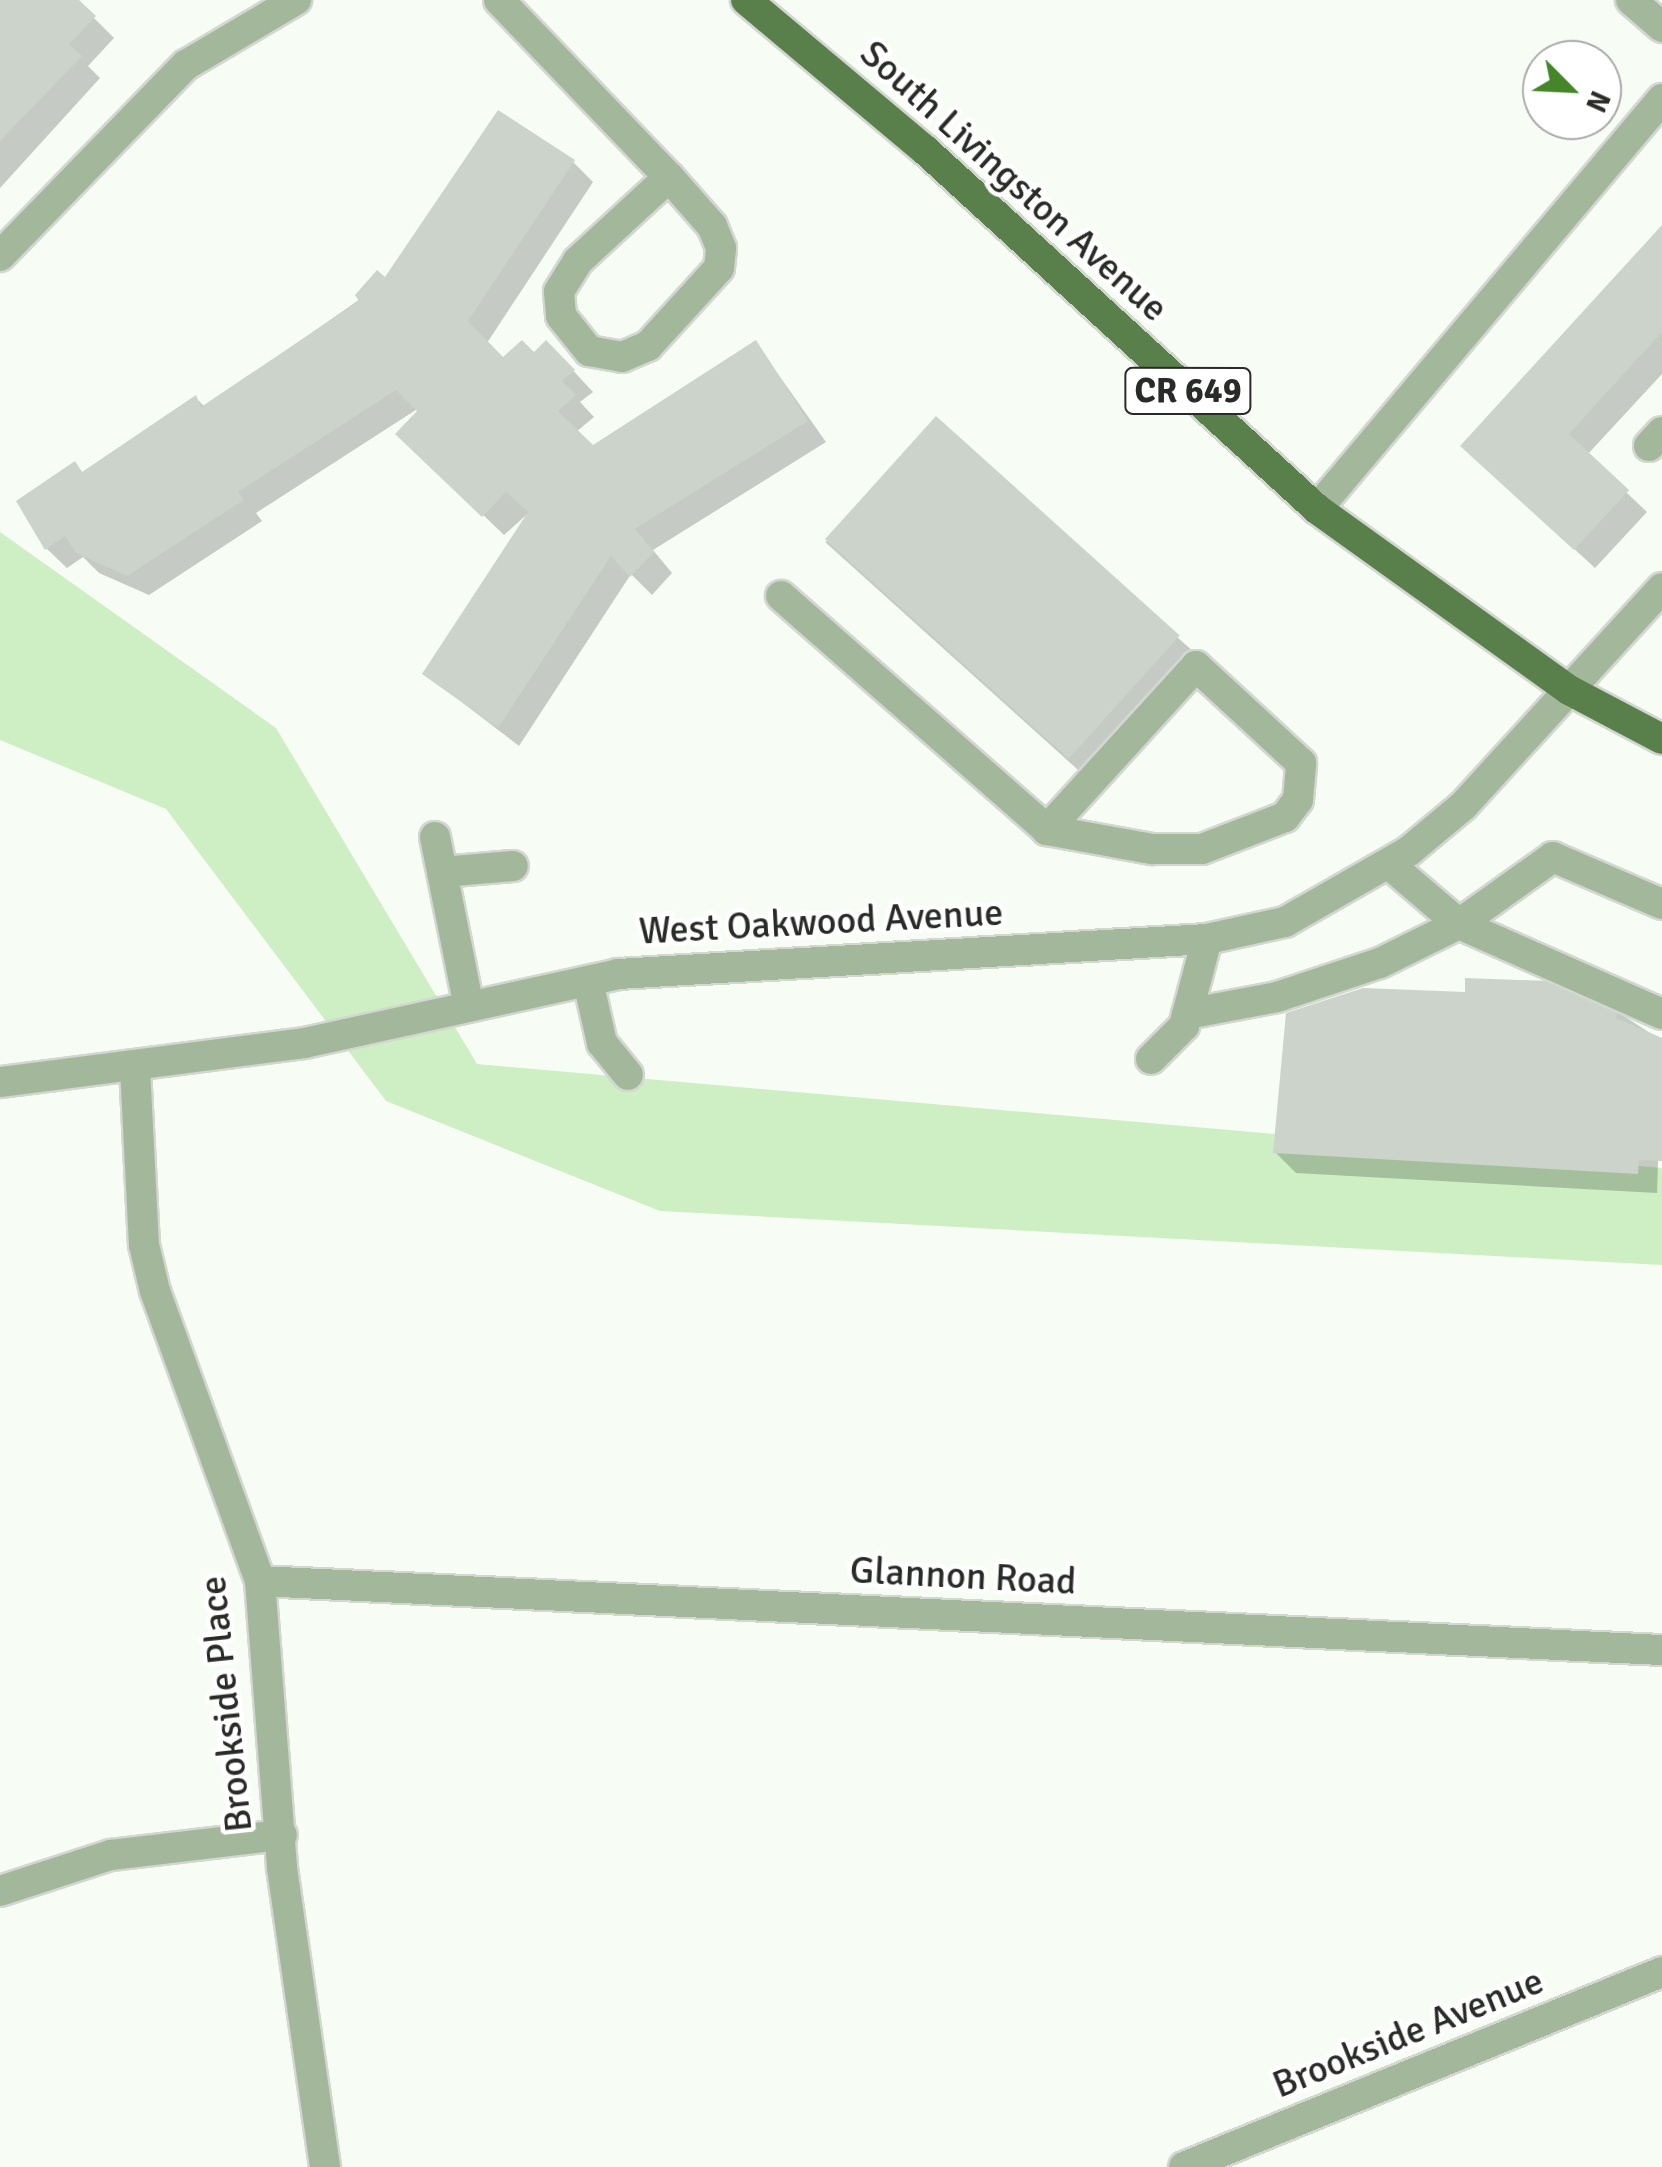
<!DOCTYPE html>
<style>
body{margin:0}
#map{position:relative;width:1662px;height:2167px;overflow:hidden;background:#f7fdf5;font-family:Signika,sans-serif}
div>[style]{position:absolute}
.green>*{inset:0;background:#ceefc3}
.shadow>*{inset:0;background:#0003;transform-origin:0 0}
.building>*{inset:0;background:#ccd3ca;transform-origin:0 0}
.roads{filter:drop-shadow(2px 0 #d2d7d0) drop-shadow(-2px 0 #d2d7d0) drop-shadow(0 2px #d2d7d0) drop-shadow(0 -2px #d2d7d0)}
.minor>*{height:30px;margin:-15px;padding:0 15px;transform-origin:15px;border-radius:15px;background:#a3b89b}
.major>*{height:30px;margin:-15px;padding:0 15px;transform-origin:15px;border-radius:15px;background:#597f4b}
span{translate:-50% -50%;white-space:nowrap;text-align:center;line-height:1.15;-webkit-text-stroke:9px #fff;paint-order:stroke}
.shield-label span{padding:2px 8px;background:#fff;border:2px solid;border-radius:8px;-webkit-text-stroke-width:0}
.shield-label{font-size:35px;color:#292b28;font-weight:700}
.street-label{font-size:38px;color:#292b28}
.north{position:absolute;left:1522px;top:40px;width:100px;height:100px;box-sizing:border-box;background:#fff;border:2px solid #a9aaa9;border-radius:50%;rotate:114deg;font-size:28px;font-weight:700;line-height:40px;text-align:center;color:#292b28}
.north::after{content:'';display:block;margin:auto;width:35px;height:45px;background:#448628;clip-path:polygon(50% 0,100% 100%,50% 72%,0 100%)}
</style>
<div id="map">
<div class="green">
<div style="clip-path:polygon(0 532px,276px 728px,477px 1064px,1662px 1168px,1662px 1265px,660px 1211px,386px 1101px,166px 809px,0 740px)"></div>
</div>
<div class="shadow">
<div style="clip-path:polygon(0 0,76px 0,114px 38px,88px 66px,100px 78px,0 188px)"></div>
<div style="clip-path:polygon(573px 162px,593px 182px,487px 343px,503px 360px,534px 356px,566px 363px,593px 392px,580px 402px,594px 417px,576px 432px,592px 448px,756px 343px,826px 442px,653px 550px,672px 573px,652px 595px,631px 574px,519px 746px,425px 674px,534px 508px,504px 535px,399px 434px,422px 406px,256px 513px,262px 521px,149px 595px,99px 573px,83px 557px,67px 568px,47px 549px,19px 502px,75px 465px,84px 474px,196px 398px,205px 407px,386px 281px)"></div>
<div style="clip-path:polygon(1662px 229px,1662px 374px,1587px 455px,1647px 512px,1595px 568px,1483px 465px)"></div>
<div style="left:936px;top:420px;width:354px;height:165px;rotate:42deg"></div>
<div style="clip-path:polygon(1618px 1012px,1662px 1041px,1657px 1193px,1296px 1173px,1276px 1153px)"></div>
</div>
<div class="building">
<div style="clip-path:polygon(0 0,79px 0,96px 16px,69px 44px,82px 56px,0 141px)"></div>
<div style="clip-path:polygon(498px 110px,575px 160px,468px 321px,503px 357px,522px 340px,534px 352px,546px 340px,575px 370px,562px 381px,576px 395px,558px 411px,593px 445px,756px 340px,808px 421px,635px 529px,654px 552px,630px 577px,611px 556px,498px 728px,422px 674px,528px 512px,506px 492px,482px 517px,395px 434px,417px 411px,396px 390px,238px 492px,244px 500px,127px 576px,76px 553px,65px 536px,45px 550px,16px 501px,75px 461px,82px 472px,196px 395px,201px 407px,359px 301px,355px 295px,377px 270px,385px 277px)"></div>
<div style="clip-path:polygon(1662px 225px,1662px 332px,1569px 434px,1629px 490px,1574px 550px,1460px 446px)"></div>
<div style="left:936px;top:416px;width:328px;height:166px;rotate:42deg"></div>
<div style="clip-path:polygon(1465px 978px,1551px 981px,1619px 1010px,1616px 1018px,1662px 1038px,1662px 1161px,1639px 1160px,1638px 1174px,1273px 1153px,1286px 1013px,1363px 988px,1465px 992px)"></div>
</div>
<div class="roads">
<div class="minor">
<div style="left:499px;top:0;width:245px;rotate:46.2deg"></div>
<div style="left:669px;top:177px;width:124px;rotate:137.3deg"></div>
<div style="left:578px;top:261px;width:36px;rotate:122deg"></div>
<div style="left:559px;top:292px;width:24px;rotate:85deg"></div>
<div style="left:561px;top:316px;width:45px;rotate:51.3deg"></div>
<div style="left:589px;top:351px;width:34px;rotate:10deg"></div>
<div style="left:622px;top:357px;width:28px;rotate:-23deg"></div>
<div style="left:648px;top:346px;width:105px;rotate:-47.7deg"></div>
<div style="left:719px;top:268px;width:20px;rotate:-84deg"></div>
<div style="left:721px;top:248px;width:24px;rotate:-112deg"></div>
<div style="left:712px;top:226px;width:65px;rotate:-131.3deg"></div>
<div style="left:1631px;top:0;width:41px;rotate:41.1deg"></div>
<div style="left:0;top:256px;width:267px;rotate:-45.8deg"></div>
<div style="left:186px;top:65px;width:128px;rotate:-30.6deg"></div>
<div style="left:1649px;top:446px;width:19px;rotate:-47deg"></div>
<div style="left:1317px;top:509px;width:536px;rotate:-49.92deg"></div>
<div style="left:781px;top:596px;width:354px;rotate:41.3deg"></div>
<div style="left:1047px;top:830px;width:107px;rotate:10.3deg"></div>
<div style="left:1152px;top:849px;width:50px"></div>
<div style="left:1202px;top:849px;width:89px;rotate:-21.1deg"></div>
<div style="left:1285px;top:817px;width:21px;rotate:-53deg"></div>
<div style="left:1298px;top:800px;width:37px;rotate:-85deg"></div>
<div style="left:1301px;top:763px;width:143px;rotate:-137.3deg"></div>
<div style="left:1196px;top:666px;width:222px;rotate:132.3deg"></div>
<div style="left:435px;top:837px;width:173px;rotate:78.7deg"></div>
<div style="left:442px;top:872px;width:71px;rotate:-4.8deg"></div>
<div style="left:1662px;top:904px;width:119px;rotate:-156.7deg"></div>
<div style="left:1553px;top:857px;width:115px;rotate:144.5deg"></div>
<div style="left:1459px;top:924px;width:222px;rotate:23.9deg"></div>
<div style="left:588px;top:981px;width:64px;rotate:77.3deg"></div>
<div style="left:602px;top:1043px;width:41px;rotate:50.9deg"></div>
<div style="left:1187px;top:1014px;width:92px;rotate:-10.7deg"></div>
<div style="left:1277px;top:997px;width:108px;rotate:-18.3deg"></div>
<div style="left:1380px;top:963px;width:88px;rotate:-26.3deg"></div>
<div style="left:1459px;top:924px;width:92px;rotate:-139.4deg"></div>
<div style="left:1151px;top:1059px;width:47px;rotate:-45deg"></div>
<div style="left:1184px;top:1026px;width:90px;rotate:-75.2deg"></div>
<div style="left:135px;top:1068px;width:177px;rotate:87.1deg"></div>
<div style="left:144px;top:1245px;width:47px;rotate:76.6deg"></div>
<div style="left:155px;top:1291px;width:308px;rotate:70.1deg"></div>
<div style="left:260px;top:1581px;width:288px;rotate:85.6deg"></div>
<div style="left:282px;top:1868px;width:302px;rotate:81.8deg"></div>
<div style="left:0;top:1082px;width:307px;rotate:-7.3deg"></div>
<div style="left:305px;top:1043px;width:321px;rotate:-12.4deg"></div>
<div style="left:618px;top:974px;width:590px;rotate:-3.4deg"></div>
<div style="left:1207px;top:939px;width:80px;rotate:-12.3deg"></div>
<div style="left:1285px;top:922px;width:143px;rotate:-29.8deg"></div>
<div style="left:1409px;top:851px;width:70px;rotate:-39.8deg"></div>
<div style="left:1463px;top:806px;width:295px;rotate:-47.6deg"></div>
<div style="left:260px;top:1581px;width:1404px;rotate:2.82deg"></div>
<div style="left:0;top:1891px;width:117px;rotate:-18deg"></div>
<div style="left:111px;top:1855px;width:172px;rotate:-6.7deg"></div>
<div style="left:1184px;top:2167px;width:516px;rotate:-22.19deg"></div>
</div>
<div class="major">
<div style="left:746px;top:0;width:234px;rotate:40deg"></div>
<div style="left:925px;top:150px;width:532px;rotate:42.48deg"></div>
<div style="left:1317px;top:509px;width:310px;rotate:35.7deg"></div>
<div style="left:1569px;top:690px;width:105px;rotate:27.8deg"></div>
</div>
</div>
<div class="shield-label">
<span style="left:1188px;top:391px">CR 649</span>
</div>
<div class="street-label">
<span style="left:1014px;top:181px;rotate:42deg">South Livingston Avenue</span>
<span style="left:821px;top:922px;rotate:-3deg">West Oakwood Avenue</span>
<span style="left:963px;top:1576px;rotate:3deg">Glannon Road</span>
<span style="left:226px;top:1704px;rotate:-96deg">Brookside Place</span>
<span style="left:1408px;top:2033px;rotate:-22deg">Brookside Avenue</span>
</div>
<div class="north">N</div>
</div>
